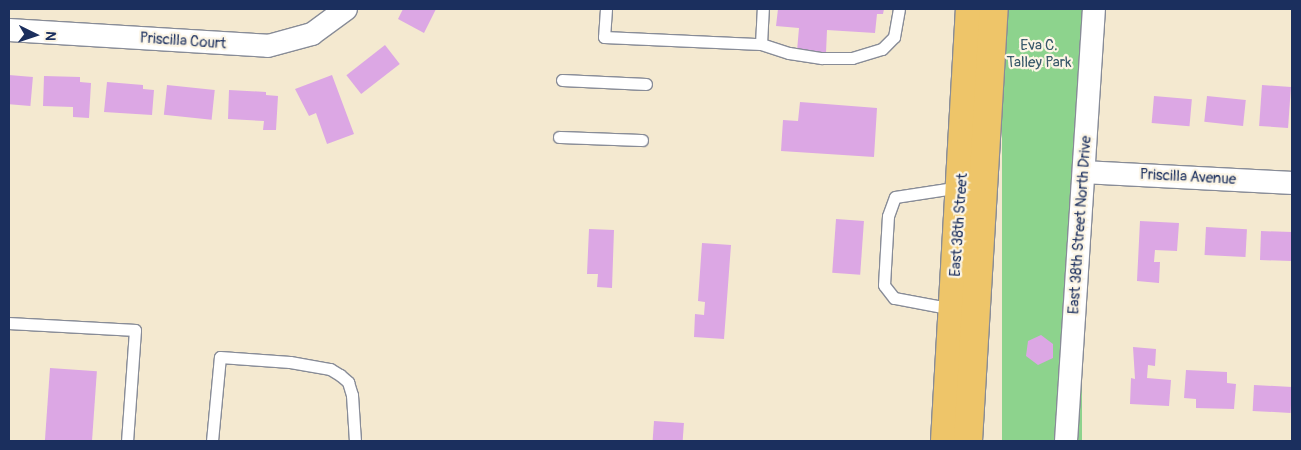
<!DOCTYPE html>
<style>
body{margin:0}
#map{position:relative;width:1301px;height:450px;overflow:hidden;background:#f4e9d0;font-family:Pangolin,sans-serif}
div>[style]{position:absolute}
.green>*{inset:0;background:#8dd38d;transform-origin:0 0}
.building>*{inset:0;background:#dca7e4;transform-origin:0 0}
.roads{filter:drop-shadow(1px 0 #888c97) drop-shadow(-1px 0 #888c97) drop-shadow(0 1px #888c97) drop-shadow(0 -1px #888c97)}
.service>*{height:11px;margin:-5.5px;padding:0 5.5px;transform-origin:5.5px;border-radius:5.5px;background:#fff}
.minor>*{height:22px;margin:-11px;padding:0 11px;transform-origin:11px;border-radius:11px;background:#fff}
.primary>*{height:28px;margin:-14px;padding:0 14px;transform-origin:14px;border-radius:14px;background:#eec569}
span{translate:-50% -50%;white-space:nowrap;text-align:center;line-height:1.15;-webkit-text-stroke:4.5px #fcf5e5;paint-order:stroke}
.street-label{font-size:15px;color:#1b2f5e}
.park-label{font-size:15px;color:#38586a}
.frame{position:absolute;inset:0;border:10px solid #1b2f5e;pointer-events:none}
.north{position:absolute;left:10px;top:10px;width:50px;height:50px;-webkit-text-stroke:4px #fcf5e5;paint-order:stroke;rotate:94deg;font-size:14px;font-weight:700;line-height:20px;text-align:center;color:#1b2f5e}
.north::after{content:'';display:block;margin:auto;width:18px;height:22px;background:#1b2f5e;clip-path:polygon(50% 0,100% 100%,50% 72%,0 100%)}
</style>
<div id="map">
<div class="green">
<div style="left:1002px;top:9px;width:80px;height:432px"></div>
</div>
<div class="building">
<div style="clip-path:polygon(403px 9px,436px 9px,424px 33px,398px 19px)"></div>
<div style="clip-path:polygon(778px 9px,884px 9px,883px 14px,877px 14px,875px 33px,827px 30px,826px 53px,797px 51px,799px 28px,776px 26px)"></div>
<div style="left:385px;top:45px;width:24px;height:49px;rotate:52deg"></div>
<div style="left:9px;top:75px;width:24px;height:29px;rotate:5deg"></div>
<div style="clip-path:polygon(332px 75px,354px 134px,327px 144px,316px 113px,309px 116px,295px 89px)"></div>
<div style="clip-path:polygon(44px 76px,80px 77px,80px 82px,91px 83px,89px 118px,73px 117px,73px 107px,43px 106px)"></div>
<div style="clip-path:polygon(107px 82px,143px 85px,143px 89px,154px 90px,152px 115px,104px 112px)"></div>
<div style="left:167px;top:85px;width:48px;height:30px;rotate:6deg"></div>
<div style="left:1262px;top:85px;width:29px;height:41px;rotate:4deg"></div>
<div style="clip-path:polygon(229px 90px,266px 92px,266px 95px,278px 96px,276px 130px,263px 130px,264px 121px,228px 119px)"></div>
<div style="left:1154px;top:96px;width:38px;height:27px;rotate:5deg"></div>
<div style="left:1207px;top:96px;width:39px;height:26px;rotate:6deg"></div>
<div style="clip-path:polygon(800px 102px,877px 108px,874px 157px,781px 151px,783px 120px,798px 121px)"></div>
<div style="left:836px;top:219px;width:28px;height:54px;rotate:4deg"></div>
<div style="clip-path:polygon(1140px 221px,1179px 223px,1177px 251px,1155px 250px,1154px 262px,1160px 262px,1159px 283px,1137px 281px)"></div>
<div style="left:1206px;top:227px;width:41px;height:28px;rotate:3deg"></div>
<div style="clip-path:polygon(589px 229px,614px 230px,612px 288px,597px 287px,598px 274px,587px 274px)"></div>
<div style="left:1261px;top:231px;width:31px;height:29px;rotate:2deg"></div>
<div style="clip-path:polygon(702px 243px,731px 245px,724px 339px,694px 337px,695px 314px,704px 315px,705px 302px,698px 301px)"></div>
<div style="clip-path:polygon(1041px 335px,1053px 344px,1053px 358px,1038px 365px,1026px 356px,1028px 341px)"></div>
<div style="clip-path:polygon(1133px 347px,1156px 349px,1155px 366px,1148px 365px,1147px 378px,1171px 380px,1169px 406px,1130px 404px,1131px 378px,1135px 379px)"></div>
<div style="left:50px;top:368px;width:47px;height:73px;rotate:4deg"></div>
<div style="clip-path:polygon(1186px 370px,1227px 372px,1227px 383px,1236px 384px,1234px 409px,1196px 408px,1196px 399px,1184px 398px)"></div>
<div style="left:1254px;top:385px;width:38px;height:26px;rotate:3deg"></div>
<div style="left:654px;top:421px;width:30px;height:20px;rotate:4deg"></div>
</div>
<div class="roads">
<div class="service">
<div style="left:606px;top:9px;width:28px;rotate:94deg"></div>
<div style="left:604px;top:37px;width:157px;rotate:2.6deg"></div>
<div style="left:761px;top:44px;width:29px;rotate:18deg"></div>
<div style="left:789px;top:53px;width:33px;rotate:9deg"></div>
<div style="left:822px;top:58px;width:30px"></div>
<div style="left:852px;top:58px;width:31px;rotate:-17deg"></div>
<div style="left:882px;top:49px;width:17px;rotate:-45deg"></div>
<div style="left:894px;top:37px;width:28px;rotate:-80deg"></div>
<div style="left:761px;top:44px;width:35px;rotate:-87deg"></div>
<div style="left:562px;top:80px;width:84px;rotate:2.7deg"></div>
<div style="left:559px;top:137px;width:83px;rotate:2.1deg"></div>
<div style="left:953px;top:309px;width:60px;rotate:-169.4deg"></div>
<div style="left:894px;top:298px;width:16px;rotate:-128deg"></div>
<div style="left:884px;top:285px;width:69px;rotate:-86.7deg"></div>
<div style="left:888px;top:216px;width:20px;rotate:-70deg"></div>
<div style="left:895px;top:197px;width:66px;rotate:-8.7deg"></div>
<div style="left:9px;top:323px;width:126px;rotate:3.2deg"></div>
<div style="left:135px;top:330px;width:111px;rotate:94.1deg"></div>
<div style="left:212px;top:441px;width:84px;rotate:-84.6deg"></div>
<div style="left:220px;top:357px;width:70px;rotate:4.1deg"></div>
<div style="left:290px;top:362px;width:41px;rotate:9.9deg"></div>
<div style="left:330px;top:369px;width:12px;rotate:31deg"></div>
<div style="left:340px;top:375px;width:11px;rotate:41deg"></div>
<div style="left:348px;top:382px;width:14px;rotate:73deg"></div>
<div style="left:352px;top:395px;width:46px;rotate:86.3deg"></div>
</div>
<div class="minor">
<div style="left:9px;top:30px;width:259px;rotate:3.5deg"></div>
<div style="left:268px;top:46px;width:46px;rotate:-15.3deg"></div>
<div style="left:312px;top:34px;width:42px;rotate:-36.3deg"></div>
<div style="left:1084px;top:172px;width:208px;rotate:3deg"></div>
<div style="left:1066px;top:441px;width:433px;rotate:-86.3deg"></div>
</div>
<div class="primary">
<div style="left:945px;top:441px;width:433px;rotate:-86.7deg"></div>
<div style="left:968px;top:441px;width:433px;rotate:-86.6deg"></div>
</div>
</div>
<div class="street-label">
<span style="left:183px;top:41px;rotate:4deg">Priscilla Court</span>
<span style="left:1188px;top:177px;rotate:3deg">Priscilla Avenue</span>
<span style="left:959px;top:225px;rotate:-86deg">East 38th Street</span>
<span style="left:1080px;top:225px;rotate:-86deg">East 38th Street North Drive</span>
</div>
<div class="park-label">
<span style="left:1039px;top:54px">Eva C.<br>Talley Park</span>
</div>
<div class="frame"></div>
<div class="north">N</div>
</div>
